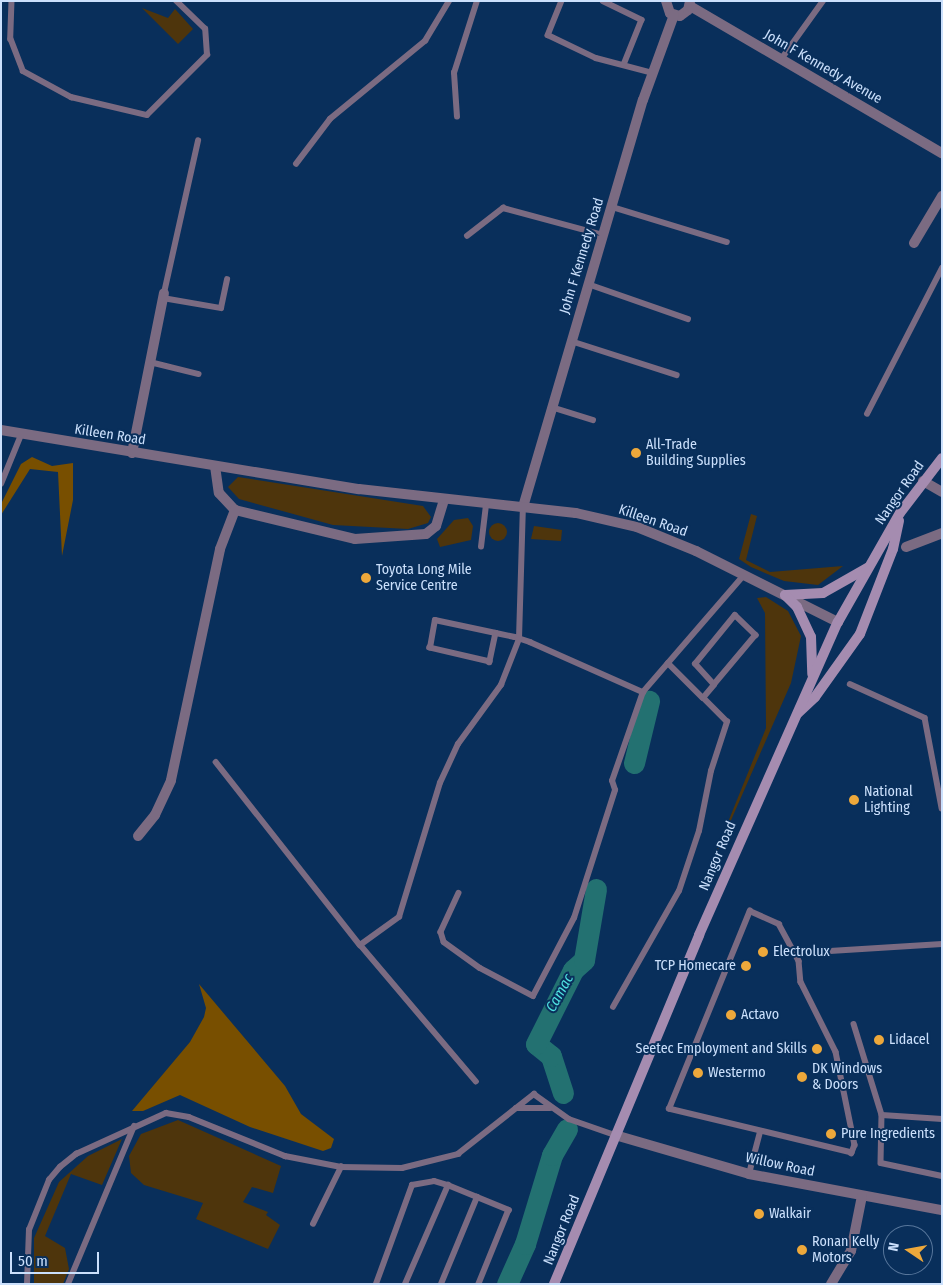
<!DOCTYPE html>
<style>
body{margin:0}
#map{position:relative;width:943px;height:1285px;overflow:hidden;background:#092f5b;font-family:"Fira Sans Condensed",sans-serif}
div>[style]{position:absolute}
.green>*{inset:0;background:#4e350c}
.round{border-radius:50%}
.forest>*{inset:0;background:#784f00}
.river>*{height:21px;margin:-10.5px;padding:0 10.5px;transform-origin:10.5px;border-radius:10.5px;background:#237171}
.service>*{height:5.5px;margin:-2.75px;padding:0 2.75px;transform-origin:2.75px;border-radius:2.75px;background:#7b6b82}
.minor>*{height:10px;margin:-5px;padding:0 5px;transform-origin:5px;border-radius:5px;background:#7b6b82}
.tertiary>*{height:10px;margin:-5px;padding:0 5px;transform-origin:5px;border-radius:5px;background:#7b6b82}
.secondary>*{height:10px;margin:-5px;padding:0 5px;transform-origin:5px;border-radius:5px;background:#a58cb0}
.dots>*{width:14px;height:14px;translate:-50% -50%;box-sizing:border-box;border:2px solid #092f5b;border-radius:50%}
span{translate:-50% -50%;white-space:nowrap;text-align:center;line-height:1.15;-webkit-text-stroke:4px #092f5b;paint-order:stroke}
.street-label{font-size:14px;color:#cbe0fc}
.poi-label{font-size:14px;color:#cbe0fc}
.left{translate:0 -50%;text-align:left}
.right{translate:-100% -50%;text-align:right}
.water-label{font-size:15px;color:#4fe2e2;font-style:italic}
.frame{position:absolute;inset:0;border:2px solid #cbe0fc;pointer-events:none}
.north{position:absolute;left:883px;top:1225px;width:50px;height:50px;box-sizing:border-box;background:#092f5b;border:1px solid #57769b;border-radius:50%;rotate:282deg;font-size:14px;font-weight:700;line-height:20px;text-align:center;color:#cbe0fc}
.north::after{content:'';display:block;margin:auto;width:18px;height:22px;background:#eda83b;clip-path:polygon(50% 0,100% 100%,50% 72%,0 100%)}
.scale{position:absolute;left:10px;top:1252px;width:89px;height:22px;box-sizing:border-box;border:2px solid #cbe0fc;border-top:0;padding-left:6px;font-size:15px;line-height:18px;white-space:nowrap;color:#cbe0fc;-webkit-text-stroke:4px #092f5b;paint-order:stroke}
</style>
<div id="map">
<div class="green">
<div style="clip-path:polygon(142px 8px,168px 18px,175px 9px,193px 29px,178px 44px)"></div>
<div style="clip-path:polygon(238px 477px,423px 506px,431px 517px,428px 523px,408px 529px,333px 525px,239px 499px,228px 487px)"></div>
<div style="clip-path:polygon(751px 514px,757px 516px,746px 560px,770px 572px,843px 566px,818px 585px,784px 581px,751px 567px,739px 559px)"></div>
<div style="clip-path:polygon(468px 518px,473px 526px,471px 540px,440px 547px,437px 539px,454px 520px)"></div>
<div class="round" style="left:489px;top:523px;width:18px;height:18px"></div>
<div style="clip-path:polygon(534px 526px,562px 530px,561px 541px,531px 539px)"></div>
<div style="clip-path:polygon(766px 597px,788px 611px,801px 636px,791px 683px,701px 889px,766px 728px,765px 613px,757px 598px)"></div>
<div style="clip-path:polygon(178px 1120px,281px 1166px,273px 1193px,252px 1187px,243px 1202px,268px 1212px,266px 1215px,280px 1225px,268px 1249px,196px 1219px,203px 1203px,144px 1185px,131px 1173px,129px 1156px,141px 1134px)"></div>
<div style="clip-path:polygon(122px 1139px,102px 1185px,71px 1174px,45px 1236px,65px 1248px,69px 1269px,63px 1284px,34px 1284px,34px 1238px,59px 1182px,88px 1156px)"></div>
</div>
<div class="forest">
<div style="clip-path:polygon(32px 457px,52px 466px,73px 463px,73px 500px,62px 556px,58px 472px,30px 469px,1px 515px,1px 504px,21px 464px)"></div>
<div style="clip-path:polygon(199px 984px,285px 1086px,301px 1114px,334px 1139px,331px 1148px,323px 1151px,250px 1127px,180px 1095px,143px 1111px,132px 1111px,190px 1042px,204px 1017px,206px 1008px)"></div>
</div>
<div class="river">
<div style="left:634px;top:763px;width:64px;rotate:-76.4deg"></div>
<div style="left:563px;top:1093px;width:39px;rotate:-108deg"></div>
<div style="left:551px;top:1056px;width:19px;rotate:-141deg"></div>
<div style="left:536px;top:1044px;width:83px;rotate:-63.4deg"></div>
<div style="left:573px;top:970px;width:15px;rotate:-42deg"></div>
<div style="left:584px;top:960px;width:72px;rotate:-80.4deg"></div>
<div style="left:507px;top:1284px;width:44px;rotate:-65.8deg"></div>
<div style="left:525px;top:1244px;width:93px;rotate:-73.1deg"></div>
<div style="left:552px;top:1155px;width:30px;rotate:-60deg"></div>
</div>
<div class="service">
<div style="left:12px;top:1px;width:38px;rotate:92deg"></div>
<div style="left:11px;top:39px;width:34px;rotate:69deg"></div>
<div style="left:23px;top:71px;width:55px;rotate:28.4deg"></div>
<div style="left:71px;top:97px;width:78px;rotate:13.3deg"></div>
<div style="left:147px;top:115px;width:85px;rotate:-45deg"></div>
<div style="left:207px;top:55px;width:26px;rotate:-94deg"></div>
<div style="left:205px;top:29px;width:40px;rotate:-136deg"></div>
<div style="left:562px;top:1px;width:37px;rotate:112deg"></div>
<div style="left:548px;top:35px;width:53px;rotate:25.6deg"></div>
<div style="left:596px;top:58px;width:59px;rotate:14.7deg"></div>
<div style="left:603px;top:1px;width:43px;rotate:26deg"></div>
<div style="left:642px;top:20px;width:48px;rotate:111.8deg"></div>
<div style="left:782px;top:58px;width:70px;rotate:-54.3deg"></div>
<div style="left:457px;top:117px;width:44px;rotate:-93.9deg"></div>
<div style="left:454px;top:73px;width:76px;rotate:-72.3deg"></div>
<div style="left:296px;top:164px;width:56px;rotate:-52.9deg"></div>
<div style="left:330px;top:119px;width:123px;rotate:-39.4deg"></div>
<div style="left:425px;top:41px;width:47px;rotate:-59deg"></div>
<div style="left:612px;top:207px;width:120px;rotate:16.9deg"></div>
<div style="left:467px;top:236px;width:46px;rotate:-37.9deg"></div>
<div style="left:503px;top:208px;width:104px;rotate:15.1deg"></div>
<div style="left:588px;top:284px;width:106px;rotate:19.3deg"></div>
<div style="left:164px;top:293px;width:156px;rotate:-77.4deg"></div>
<div style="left:163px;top:298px;width:59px;rotate:9.8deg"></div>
<div style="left:221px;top:308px;width:29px;rotate:-78deg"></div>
<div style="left:571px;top:341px;width:111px;rotate:17.8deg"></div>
<div style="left:150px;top:362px;width:50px;rotate:13.8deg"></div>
<div style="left:551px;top:407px;width:44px;rotate:17.2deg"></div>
<div style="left:867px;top:414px;width:164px;rotate:-62.8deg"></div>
<div style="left:1px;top:484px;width:53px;rotate:-67.8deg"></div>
<div style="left:481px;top:547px;width:42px;rotate:-83.2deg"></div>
<div style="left:496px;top:633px;width:30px;rotate:102deg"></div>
<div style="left:490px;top:662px;width:62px;rotate:-166.9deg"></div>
<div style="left:430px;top:648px;width:28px;rotate:-80deg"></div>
<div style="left:435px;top:620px;width:62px;rotate:12deg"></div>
<div style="left:496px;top:633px;width:19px;rotate:12deg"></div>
<div style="left:515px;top:637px;width:16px;rotate:18deg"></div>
<div style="left:530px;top:642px;width:124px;rotate:23.9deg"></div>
<div style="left:643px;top:692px;width:155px;rotate:-49.2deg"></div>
<div style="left:668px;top:663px;width:49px;rotate:45deg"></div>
<div style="left:703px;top:698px;width:17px;rotate:-50deg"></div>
<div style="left:714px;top:685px;width:28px;rotate:-132deg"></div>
<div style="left:695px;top:664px;width:63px;rotate:-50.8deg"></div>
<div style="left:735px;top:615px;width:29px;rotate:44deg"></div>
<div style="left:756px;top:635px;width:65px;rotate:130deg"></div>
<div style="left:850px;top:684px;width:82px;rotate:24.4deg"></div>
<div style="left:925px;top:718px;width:92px;rotate:79.3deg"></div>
<div style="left:216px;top:762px;width:233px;rotate:51.8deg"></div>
<div style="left:459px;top:893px;width:43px;rotate:114.8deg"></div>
<div style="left:441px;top:932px;width:10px;rotate:73deg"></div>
<div style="left:444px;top:942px;width:44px;rotate:35.8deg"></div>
<div style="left:480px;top:968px;width:60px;rotate:27.8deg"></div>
<div style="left:533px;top:996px;width:88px;rotate:-62.3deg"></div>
<div style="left:574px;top:918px;width:134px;rotate:-72.2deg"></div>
<div style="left:615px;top:790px;width:9px;rotate:-108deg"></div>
<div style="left:612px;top:781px;width:94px;rotate:-70.8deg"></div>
<div style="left:750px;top:911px;width:32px;rotate:24deg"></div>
<div style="left:779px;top:924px;width:42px;rotate:61.6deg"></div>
<div style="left:799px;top:961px;width:21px;rotate:85deg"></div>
<div style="left:801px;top:982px;width:78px;rotate:63.4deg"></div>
<div style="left:836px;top:1052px;width:95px;rotate:78.5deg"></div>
<div style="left:855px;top:1145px;width:9px;rotate:111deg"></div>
<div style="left:852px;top:1153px;width:188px;rotate:-166.5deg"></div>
<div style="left:669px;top:1109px;width:214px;rotate:-67.8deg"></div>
<div style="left:830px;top:951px;width:112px;rotate:-3.6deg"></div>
<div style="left:613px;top:1007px;width:133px;rotate:-60.4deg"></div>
<div style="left:679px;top:891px;width:63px;rotate:-71.6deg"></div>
<div style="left:699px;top:831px;width:61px;rotate:-78.7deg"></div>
<div style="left:711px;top:771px;width:52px;rotate:-71.9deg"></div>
<div style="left:727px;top:722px;width:34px;rotate:-135deg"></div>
<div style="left:854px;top:1024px;width:95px;rotate:72.9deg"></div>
<div style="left:882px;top:1115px;width:48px;rotate:91.2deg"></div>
<div style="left:881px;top:1163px;width:62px;rotate:12deg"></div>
<div style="left:476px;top:1082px;width:180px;rotate:-130.3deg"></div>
<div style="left:360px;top:945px;width:48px;rotate:-35.7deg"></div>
<div style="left:399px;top:917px;width:140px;rotate:-73deg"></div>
<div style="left:440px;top:783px;width:43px;rotate:-65.2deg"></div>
<div style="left:458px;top:744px;width:73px;rotate:-53.9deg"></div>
<div style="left:501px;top:685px;width:49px;rotate:-68.6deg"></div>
<div style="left:519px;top:639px;width:132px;rotate:-88.3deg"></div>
<div style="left:516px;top:1108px;width:34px"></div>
<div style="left:882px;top:1115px;width:60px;rotate:3.8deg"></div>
<div style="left:749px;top:1174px;width:43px;rotate:-75.3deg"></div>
<div style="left:313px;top:1224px;width:64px;rotate:-63.8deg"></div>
<div style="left:27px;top:1284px;width:54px;rotate:-87.9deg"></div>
<div style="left:29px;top:1230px;width:54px;rotate:-68.2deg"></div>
<div style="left:49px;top:1180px;width:17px;rotate:-50deg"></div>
<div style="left:60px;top:1167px;width:21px;rotate:-39deg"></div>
<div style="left:76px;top:1154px;width:99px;rotate:-24.5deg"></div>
<div style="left:166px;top:1113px;width:23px;rotate:10deg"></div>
<div style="left:189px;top:1117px;width:104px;rotate:22.1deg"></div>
<div style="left:285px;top:1156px;width:57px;rotate:11.1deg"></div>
<div style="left:341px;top:1167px;width:61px;rotate:0.9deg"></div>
<div style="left:402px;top:1168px;width:58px;rotate:-14deg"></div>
<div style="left:458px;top:1154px;width:97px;rotate:-38.3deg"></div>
<div style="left:534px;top:1094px;width:43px;rotate:35.5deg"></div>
<div style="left:569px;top:1119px;width:49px;rotate:19.2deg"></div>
<div style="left:68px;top:1284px;width:171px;rotate:-67.3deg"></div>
<div style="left:376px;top:1284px;width:105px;rotate:-70deg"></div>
<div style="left:412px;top:1185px;width:22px;rotate:-10deg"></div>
<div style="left:434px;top:1181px;width:15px;rotate:16deg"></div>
<div style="left:405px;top:1284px;width:108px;rotate:-66.5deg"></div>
<div style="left:448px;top:1185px;width:66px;rotate:22.3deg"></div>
<div style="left:509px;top:1210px;width:80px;rotate:112.1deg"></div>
<div style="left:441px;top:1284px;width:94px;rotate:-67.5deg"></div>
</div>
<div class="minor">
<div style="left:666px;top:1px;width:13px;rotate:72deg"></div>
<div style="left:670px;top:13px;width:10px;rotate:17deg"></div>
<div style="left:680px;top:16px;width:10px;rotate:-37deg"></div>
<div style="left:688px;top:10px;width:9px;rotate:-77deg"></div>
<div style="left:690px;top:6px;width:292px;rotate:30.3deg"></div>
<div style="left:914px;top:243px;width:55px;rotate:-59.2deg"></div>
<div style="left:132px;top:453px;width:163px;rotate:-78.7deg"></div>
<div style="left:215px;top:466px;width:27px;rotate:82deg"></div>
<div style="left:219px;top:493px;width:23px;rotate:47deg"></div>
<div style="left:235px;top:510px;width:123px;rotate:13.6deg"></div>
<div style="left:355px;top:539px;width:71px;rotate:-4deg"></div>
<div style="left:426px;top:534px;width:13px;rotate:-39deg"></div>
<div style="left:436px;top:526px;width:27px;rotate:-73deg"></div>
<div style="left:523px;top:507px;width:424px;rotate:-73.6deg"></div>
<div style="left:643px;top:100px;width:90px;rotate:-70deg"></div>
<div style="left:906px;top:547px;width:39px;rotate:-21deg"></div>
<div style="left:138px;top:836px;width:27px;rotate:-51deg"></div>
<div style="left:155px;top:815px;width:38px;rotate:-65deg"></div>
<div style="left:171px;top:780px;width:236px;rotate:-78deg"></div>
<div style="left:220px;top:549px;width:42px;rotate:-69deg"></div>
<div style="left:615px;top:1135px;width:140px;rotate:16.2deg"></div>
<div style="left:749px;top:1174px;width:196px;rotate:10.6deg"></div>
<div style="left:831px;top:1284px;width:39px;rotate:-59deg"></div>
<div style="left:851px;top:1251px;width:56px;rotate:-78.7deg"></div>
</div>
<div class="tertiary">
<div style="left:1px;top:430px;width:363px;rotate:9.4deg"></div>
<div style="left:359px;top:489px;width:218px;rotate:6.3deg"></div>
<div style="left:576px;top:513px;width:63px;rotate:12.9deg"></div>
<div style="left:637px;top:527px;width:64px;rotate:22.1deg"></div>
<div style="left:696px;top:551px;width:159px;rotate:26.6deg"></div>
<div style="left:923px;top:481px;width:22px;rotate:30deg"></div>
</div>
<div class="secondary">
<div style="left:785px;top:595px;width:38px;rotate:-3deg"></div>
<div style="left:823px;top:593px;width:51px;rotate:-29.6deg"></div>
<div style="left:785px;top:595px;width:17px;rotate:45deg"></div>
<div style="left:797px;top:607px;width:33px;rotate:65deg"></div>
<div style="left:811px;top:637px;width:37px;rotate:88deg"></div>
<div style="left:798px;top:713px;width:23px;rotate:-43deg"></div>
<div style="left:815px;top:697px;width:77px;rotate:-54.5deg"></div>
<div style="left:860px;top:634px;width:91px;rotate:-68.8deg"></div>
<div style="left:893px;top:549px;width:29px;rotate:-78deg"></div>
<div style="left:554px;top:1284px;width:378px;rotate:-67.4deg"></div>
<div style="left:699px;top:935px;width:342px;rotate:-66.1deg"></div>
<div style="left:838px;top:622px;width:125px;rotate:-60.4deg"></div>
<div style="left:900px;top:513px;width:69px;rotate:-52.6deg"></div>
</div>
<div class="dots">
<div style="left:636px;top:453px;background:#eda83b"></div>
<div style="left:366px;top:578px;background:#eda83b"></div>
<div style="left:854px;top:800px;background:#eda83b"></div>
<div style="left:763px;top:952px;background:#eda83b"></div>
<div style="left:746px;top:966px;background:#eda83b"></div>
<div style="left:731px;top:1015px;background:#eda83b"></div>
<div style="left:879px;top:1040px;background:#eda83b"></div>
<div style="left:817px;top:1049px;background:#eda83b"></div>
<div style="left:698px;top:1073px;background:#eda83b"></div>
<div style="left:802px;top:1077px;background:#eda83b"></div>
<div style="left:831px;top:1134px;background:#eda83b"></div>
<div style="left:759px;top:1214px;background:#eda83b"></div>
<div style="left:802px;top:1250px;background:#eda83b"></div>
</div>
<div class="street-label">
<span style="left:823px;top:67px;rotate:30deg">John F Kennedy Avenue</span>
<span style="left:582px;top:256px;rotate:-73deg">John F Kennedy Road</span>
<span style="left:110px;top:435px;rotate:9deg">Killeen Road</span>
<span style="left:900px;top:493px;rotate:-55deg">Nangor Road</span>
<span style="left:653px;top:521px;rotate:19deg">Killeen Road</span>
<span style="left:718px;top:856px;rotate:-67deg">Nangor Road</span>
<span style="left:780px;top:1165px;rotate:12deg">Willow Road</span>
<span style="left:562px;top:1230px;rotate:-68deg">Nangor Road</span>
</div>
<div class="poi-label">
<span class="left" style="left:646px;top:453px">All-Trade<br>Building Supplies</span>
<span class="left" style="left:376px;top:578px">Toyota Long Mile<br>Service Centre</span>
<span class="left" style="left:864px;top:800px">National<br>Lighting</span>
<span class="left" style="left:773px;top:952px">Electrolux</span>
<span class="right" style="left:736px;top:966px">TCP Homecare</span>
<span class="left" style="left:741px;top:1015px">Actavo</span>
<span class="left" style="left:889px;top:1040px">Lidacel</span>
<span class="right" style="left:807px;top:1049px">Seetec Employment and Skills</span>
<span class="left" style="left:812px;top:1077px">DK Windows<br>&amp; Doors</span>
<span class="left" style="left:708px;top:1073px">Westermo</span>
<span class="left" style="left:841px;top:1134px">Pure Ingredients</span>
<span class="left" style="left:769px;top:1214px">Walkair</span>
<span class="left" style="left:812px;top:1250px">Ronan Kelly<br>Motors</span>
</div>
<div class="water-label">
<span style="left:560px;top:993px;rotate:-61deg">Camac</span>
</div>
<div class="frame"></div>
<div class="north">N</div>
<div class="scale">50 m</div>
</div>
